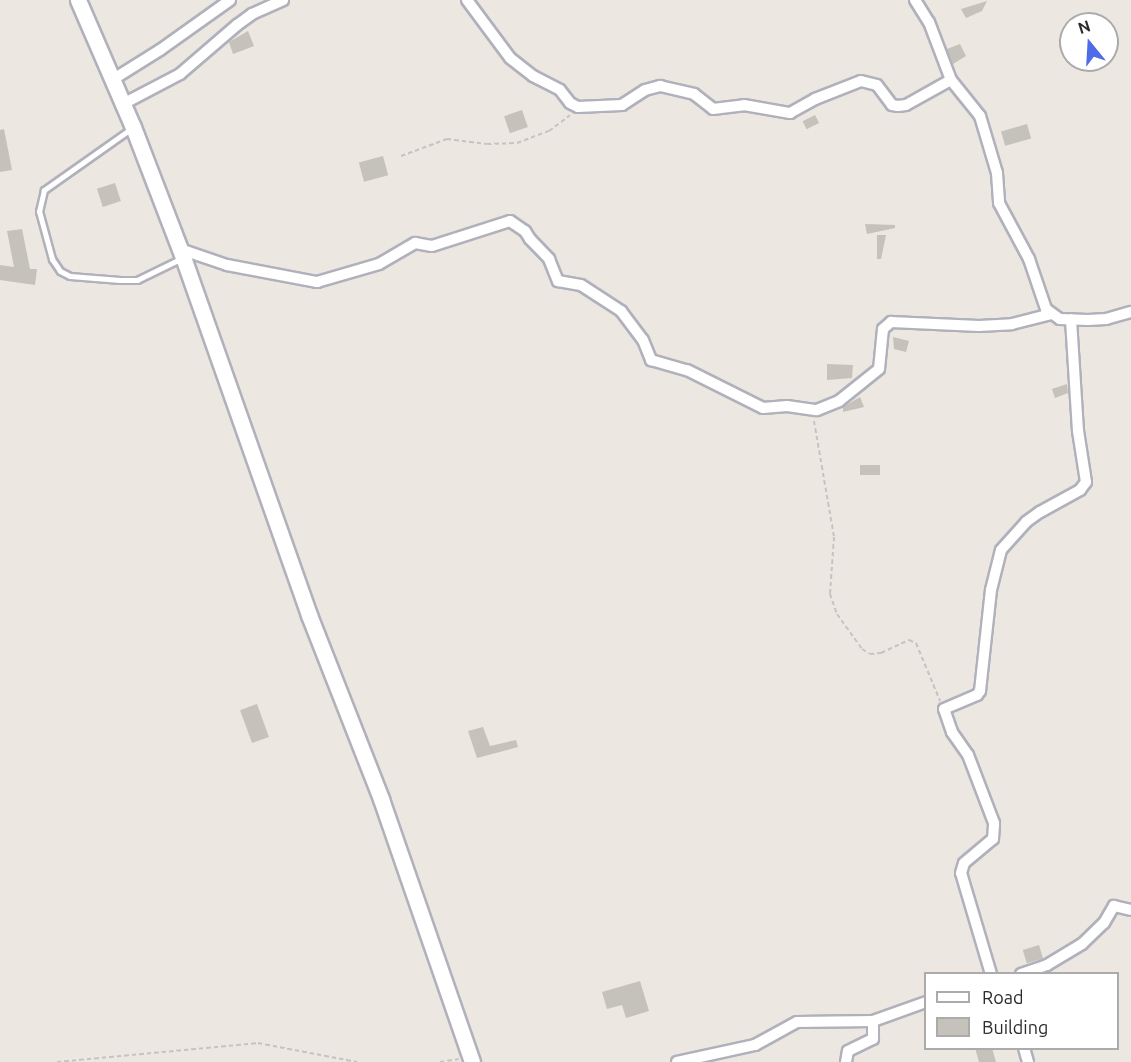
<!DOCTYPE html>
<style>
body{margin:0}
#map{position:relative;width:1131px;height:1062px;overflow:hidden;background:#ece7e0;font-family:Ubuntu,sans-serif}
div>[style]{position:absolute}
.building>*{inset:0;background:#c5c1bb;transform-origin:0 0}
.path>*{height:2px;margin-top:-1px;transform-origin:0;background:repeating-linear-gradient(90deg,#c4c4c4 0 4.5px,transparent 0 7.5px)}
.roads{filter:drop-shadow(2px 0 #b0b1bb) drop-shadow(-2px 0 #b0b1bb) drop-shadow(0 2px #b0b1bb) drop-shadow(0 -2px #b0b1bb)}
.service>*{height:5px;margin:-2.5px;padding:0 2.5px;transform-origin:2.5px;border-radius:2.5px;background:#fff}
.minor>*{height:10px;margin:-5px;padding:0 5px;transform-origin:5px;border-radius:5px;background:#fff}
.secondary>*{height:15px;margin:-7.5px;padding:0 7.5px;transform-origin:7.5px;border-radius:7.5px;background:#fff}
span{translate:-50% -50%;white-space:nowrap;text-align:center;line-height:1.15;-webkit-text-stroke:4.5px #fff;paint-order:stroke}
.legend{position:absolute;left:924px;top:972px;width:195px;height:78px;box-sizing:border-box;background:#fff;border:2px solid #ababab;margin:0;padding:8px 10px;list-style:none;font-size:18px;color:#2c2c2c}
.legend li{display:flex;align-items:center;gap:12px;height:30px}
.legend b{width:30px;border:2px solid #ababab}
.north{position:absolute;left:1059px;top:12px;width:60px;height:60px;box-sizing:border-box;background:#fff;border:2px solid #ababab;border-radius:50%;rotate:342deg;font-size:16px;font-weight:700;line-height:24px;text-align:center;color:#2c2c2c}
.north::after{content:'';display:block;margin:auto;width:21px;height:27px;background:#506be8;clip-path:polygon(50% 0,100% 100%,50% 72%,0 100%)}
</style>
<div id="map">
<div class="building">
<div style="clip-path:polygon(987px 1px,982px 11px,966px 18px,961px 9px)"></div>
<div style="clip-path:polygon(248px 31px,254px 46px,233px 54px,229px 42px)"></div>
<div style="clip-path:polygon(960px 44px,966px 56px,953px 64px,947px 49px)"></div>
<div style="left:522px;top:110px;width:18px;height:19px;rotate:71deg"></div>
<div style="left:815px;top:115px;width:9px;height:14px;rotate:63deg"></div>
<div style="left:1027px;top:124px;width:15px;height:27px;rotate:74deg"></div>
<div style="clip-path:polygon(4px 129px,12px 170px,0 172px,0 130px)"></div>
<div style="left:383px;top:156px;width:20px;height:25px;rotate:75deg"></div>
<div style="left:115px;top:183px;width:19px;height:19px;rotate:72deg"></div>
<div style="clip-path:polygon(865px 224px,895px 225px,895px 228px,867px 234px)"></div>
<div style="clip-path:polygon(22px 229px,30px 269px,37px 269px,35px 285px,0 280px,0 265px,14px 267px,7px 231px)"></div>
<div style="clip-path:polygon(877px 235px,886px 235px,881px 259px,877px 259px)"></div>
<div style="clip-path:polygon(893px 337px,909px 341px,906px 352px,894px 349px)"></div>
<div style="clip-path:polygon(827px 364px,853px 365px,852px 378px,827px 380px)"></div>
<div style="clip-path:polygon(1067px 384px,1068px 393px,1055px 398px,1052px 389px)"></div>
<div style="clip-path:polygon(860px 397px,864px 407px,843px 412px,843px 407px)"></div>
<div style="left:860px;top:465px;width:20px;height:10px"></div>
<div style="left:257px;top:704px;width:35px;height:18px;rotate:70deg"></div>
<div style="clip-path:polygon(483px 727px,490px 746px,516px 740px,518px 747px,477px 758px,468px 731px)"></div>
<div style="left:1039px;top:945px;width:14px;height:17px;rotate:73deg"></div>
<div style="clip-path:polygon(640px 981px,649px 1011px,626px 1018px,622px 1005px,607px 1009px,602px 992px)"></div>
<div style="clip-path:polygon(975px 1048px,992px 1048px,996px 1062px,979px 1062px)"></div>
</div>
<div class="path">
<div style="left:401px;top:156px;width:49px;rotate:-20.3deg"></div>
<div style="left:447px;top:139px;width:40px;rotate:7.1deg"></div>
<div style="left:487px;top:144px;width:30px;rotate:-2deg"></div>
<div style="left:517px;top:143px;width:34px;rotate:-21deg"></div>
<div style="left:549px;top:131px;width:26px;rotate:-37deg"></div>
<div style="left:814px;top:421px;width:118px;rotate:80.2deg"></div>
<div style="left:834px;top:537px;width:57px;rotate:94deg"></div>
<div style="left:830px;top:594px;width:21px;rotate:71deg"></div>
<div style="left:837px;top:614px;width:43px;rotate:54.5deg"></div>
<div style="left:862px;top:649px;width:9px;rotate:32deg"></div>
<div style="left:870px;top:654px;width:11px;rotate:-5deg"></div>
<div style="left:881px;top:653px;width:31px;rotate:-25deg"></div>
<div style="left:909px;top:640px;width:8px;rotate:23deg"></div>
<div style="left:916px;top:643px;width:63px;rotate:67.5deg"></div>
<div style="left:57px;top:1062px;width:202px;rotate:-5.4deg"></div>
<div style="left:258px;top:1043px;width:101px;rotate:10.9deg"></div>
<div style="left:440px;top:1062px;width:19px;rotate:-9deg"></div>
</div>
<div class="roads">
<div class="service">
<div style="left:132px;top:128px;width:108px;rotate:144.8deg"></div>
<div style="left:44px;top:190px;width:22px;rotate:103deg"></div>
<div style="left:39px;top:211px;width:50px;rotate:74.8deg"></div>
<div style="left:52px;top:259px;width:14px;rotate:56deg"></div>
<div style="left:60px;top:271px;width:11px;rotate:27deg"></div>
<div style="left:70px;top:276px;width:50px;rotate:4.6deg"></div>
<div style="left:120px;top:280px;width:17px"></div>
<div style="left:137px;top:280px;width:48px;rotate:-26deg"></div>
</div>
<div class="minor">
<div style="left:467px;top:0;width:72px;rotate:53.4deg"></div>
<div style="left:510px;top:58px;width:29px;rotate:38deg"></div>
<div style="left:533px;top:76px;width:30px;rotate:27deg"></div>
<div style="left:560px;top:90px;width:16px;rotate:52deg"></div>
<div style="left:570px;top:103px;width:9px;rotate:27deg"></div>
<div style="left:578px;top:107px;width:44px;rotate:-2.6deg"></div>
<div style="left:622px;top:105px;width:27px;rotate:-33deg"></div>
<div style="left:645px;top:90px;width:16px;rotate:-15deg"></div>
<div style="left:660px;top:86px;width:35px;rotate:13deg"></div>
<div style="left:694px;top:94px;width:24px;rotate:38deg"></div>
<div style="left:713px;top:109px;width:31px;rotate:-7deg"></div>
<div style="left:744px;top:105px;width:47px;rotate:9.9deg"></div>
<div style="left:790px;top:113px;width:29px;rotate:-29deg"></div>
<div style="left:815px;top:99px;width:49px;rotate:-21.4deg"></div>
<div style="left:861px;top:81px;width:16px;rotate:14deg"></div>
<div style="left:877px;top:85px;width:25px;rotate:53deg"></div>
<div style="left:892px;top:105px;width:6px;rotate:9deg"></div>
<div style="left:898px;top:106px;width:8px;rotate:-7deg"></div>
<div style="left:906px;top:105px;width:51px;rotate:-29.1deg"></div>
<div style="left:915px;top:0;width:26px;rotate:58deg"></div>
<div style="left:929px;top:22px;width:62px;rotate:69.2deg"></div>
<div style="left:951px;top:80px;width:46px;rotate:51.1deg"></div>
<div style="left:980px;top:116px;width:59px;rotate:73.4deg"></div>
<div style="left:997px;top:173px;width:30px;rotate:86deg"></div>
<div style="left:999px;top:203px;width:64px;rotate:61.8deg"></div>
<div style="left:1029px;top:259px;width:53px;rotate:71.2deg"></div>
<div style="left:1046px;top:309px;width:17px;rotate:36deg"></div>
<div style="left:1060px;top:319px;width:28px;rotate:2deg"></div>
<div style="left:1088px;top:320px;width:18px;rotate:-3deg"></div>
<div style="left:1106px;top:319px;width:26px;rotate:-16deg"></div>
<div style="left:112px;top:80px;width:57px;rotate:-32deg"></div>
<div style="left:160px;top:50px;width:86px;rotate:-35.5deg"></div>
<div style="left:121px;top:105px;width:67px;rotate:-27.7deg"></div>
<div style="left:180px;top:74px;width:75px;rotate:-40.7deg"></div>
<div style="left:237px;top:25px;width:19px;rotate:-36deg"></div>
<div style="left:252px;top:14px;width:34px;rotate:-24deg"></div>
<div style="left:180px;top:249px;width:50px;rotate:18.8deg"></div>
<div style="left:227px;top:265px;width:92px;rotate:10.7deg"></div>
<div style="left:317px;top:282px;width:65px;rotate:-16.2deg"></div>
<div style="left:379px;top:264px;width:42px;rotate:-30.3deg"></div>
<div style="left:415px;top:243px;width:17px;rotate:10deg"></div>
<div style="left:432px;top:246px;width:82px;rotate:-17.8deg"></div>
<div style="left:510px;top:221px;width:18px;rotate:34deg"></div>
<div style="left:525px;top:231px;width:9px;rotate:58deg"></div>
<div style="left:530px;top:239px;width:28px;rotate:46deg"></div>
<div style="left:549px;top:259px;width:24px;rotate:68deg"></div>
<div style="left:558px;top:281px;width:23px;rotate:10deg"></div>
<div style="left:581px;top:285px;width:48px;rotate:33deg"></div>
<div style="left:621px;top:311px;width:36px;rotate:53deg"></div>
<div style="left:643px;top:340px;width:22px;rotate:68deg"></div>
<div style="left:651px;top:360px;width:37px;rotate:16deg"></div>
<div style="left:687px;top:370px;width:85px;rotate:26.6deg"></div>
<div style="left:763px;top:408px;width:24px;rotate:-5deg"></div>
<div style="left:787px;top:406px;width:30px;rotate:8deg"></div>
<div style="left:817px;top:410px;width:24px;rotate:-22deg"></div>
<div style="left:839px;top:401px;width:51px;rotate:-38.7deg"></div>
<div style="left:879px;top:369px;width:40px;rotate:-84.3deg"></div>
<div style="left:883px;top:329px;width:11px;rotate:-41deg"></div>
<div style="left:891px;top:322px;width:88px;rotate:2.6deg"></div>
<div style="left:979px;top:326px;width:33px;rotate:-3deg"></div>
<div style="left:1012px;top:324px;width:40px;rotate:-14.4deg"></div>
<div style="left:991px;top:974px;width:105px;rotate:-106.5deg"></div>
<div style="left:961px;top:873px;width:10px;rotate:-73deg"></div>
<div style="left:964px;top:863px;width:38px;rotate:-40deg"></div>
<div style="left:993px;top:839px;width:16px;rotate:-86deg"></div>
<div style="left:994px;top:823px;width:73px;rotate:-110.9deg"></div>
<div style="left:968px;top:755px;width:28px;rotate:-125deg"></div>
<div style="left:952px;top:732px;width:24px;rotate:-109deg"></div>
<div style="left:944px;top:709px;width:36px;rotate:-23deg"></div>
<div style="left:977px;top:695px;width:5px;rotate:-53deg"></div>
<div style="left:980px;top:691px;width:102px;rotate:-83.8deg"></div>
<div style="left:991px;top:590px;width:41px;rotate:-76deg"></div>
<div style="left:1001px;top:550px;width:38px;rotate:-48deg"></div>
<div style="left:1026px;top:522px;width:17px;rotate:-36deg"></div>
<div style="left:1040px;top:512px;width:46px;rotate:-28.8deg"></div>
<div style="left:1080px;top:490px;width:10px;rotate:-53deg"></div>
<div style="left:1086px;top:482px;width:52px;rotate:-98.9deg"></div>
<div style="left:1078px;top:431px;width:112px;rotate:-93.6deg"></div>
<div style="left:1021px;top:974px;width:28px;rotate:-19deg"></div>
<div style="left:1047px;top:965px;width:41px;rotate:-31deg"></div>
<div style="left:1082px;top:944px;width:30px;rotate:-44deg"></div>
<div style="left:1104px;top:923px;width:20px;rotate:-60deg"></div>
<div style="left:1114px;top:906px;width:17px;rotate:13deg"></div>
<div style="left:1024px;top:1048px;width:15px;rotate:74deg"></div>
<div style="left:677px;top:1062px;width:80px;rotate:-12.3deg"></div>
<div style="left:755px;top:1045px;width:48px;rotate:-28.7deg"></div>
<div style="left:797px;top:1022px;width:76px;rotate:-0.8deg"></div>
<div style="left:846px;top:1062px;width:11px;rotate:-80deg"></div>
<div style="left:848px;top:1051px;width:28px;rotate:-26deg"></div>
<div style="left:873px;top:1039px;width:18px;rotate:-90deg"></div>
<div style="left:873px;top:1021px;width:56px;rotate:-19.7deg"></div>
</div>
<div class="secondary">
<div style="left:78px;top:0;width:138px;rotate:66.6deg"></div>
<div style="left:133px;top:127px;width:139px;rotate:69deg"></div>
<div style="left:183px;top:257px;width:380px;rotate:70.6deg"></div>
<div style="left:309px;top:615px;width:198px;rotate:68.6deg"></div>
<div style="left:381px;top:799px;width:278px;rotate:70.9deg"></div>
</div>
</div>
<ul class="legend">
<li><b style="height:8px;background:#fff"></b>Road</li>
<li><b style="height:16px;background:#c5c1bb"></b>Building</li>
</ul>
<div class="north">N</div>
</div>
